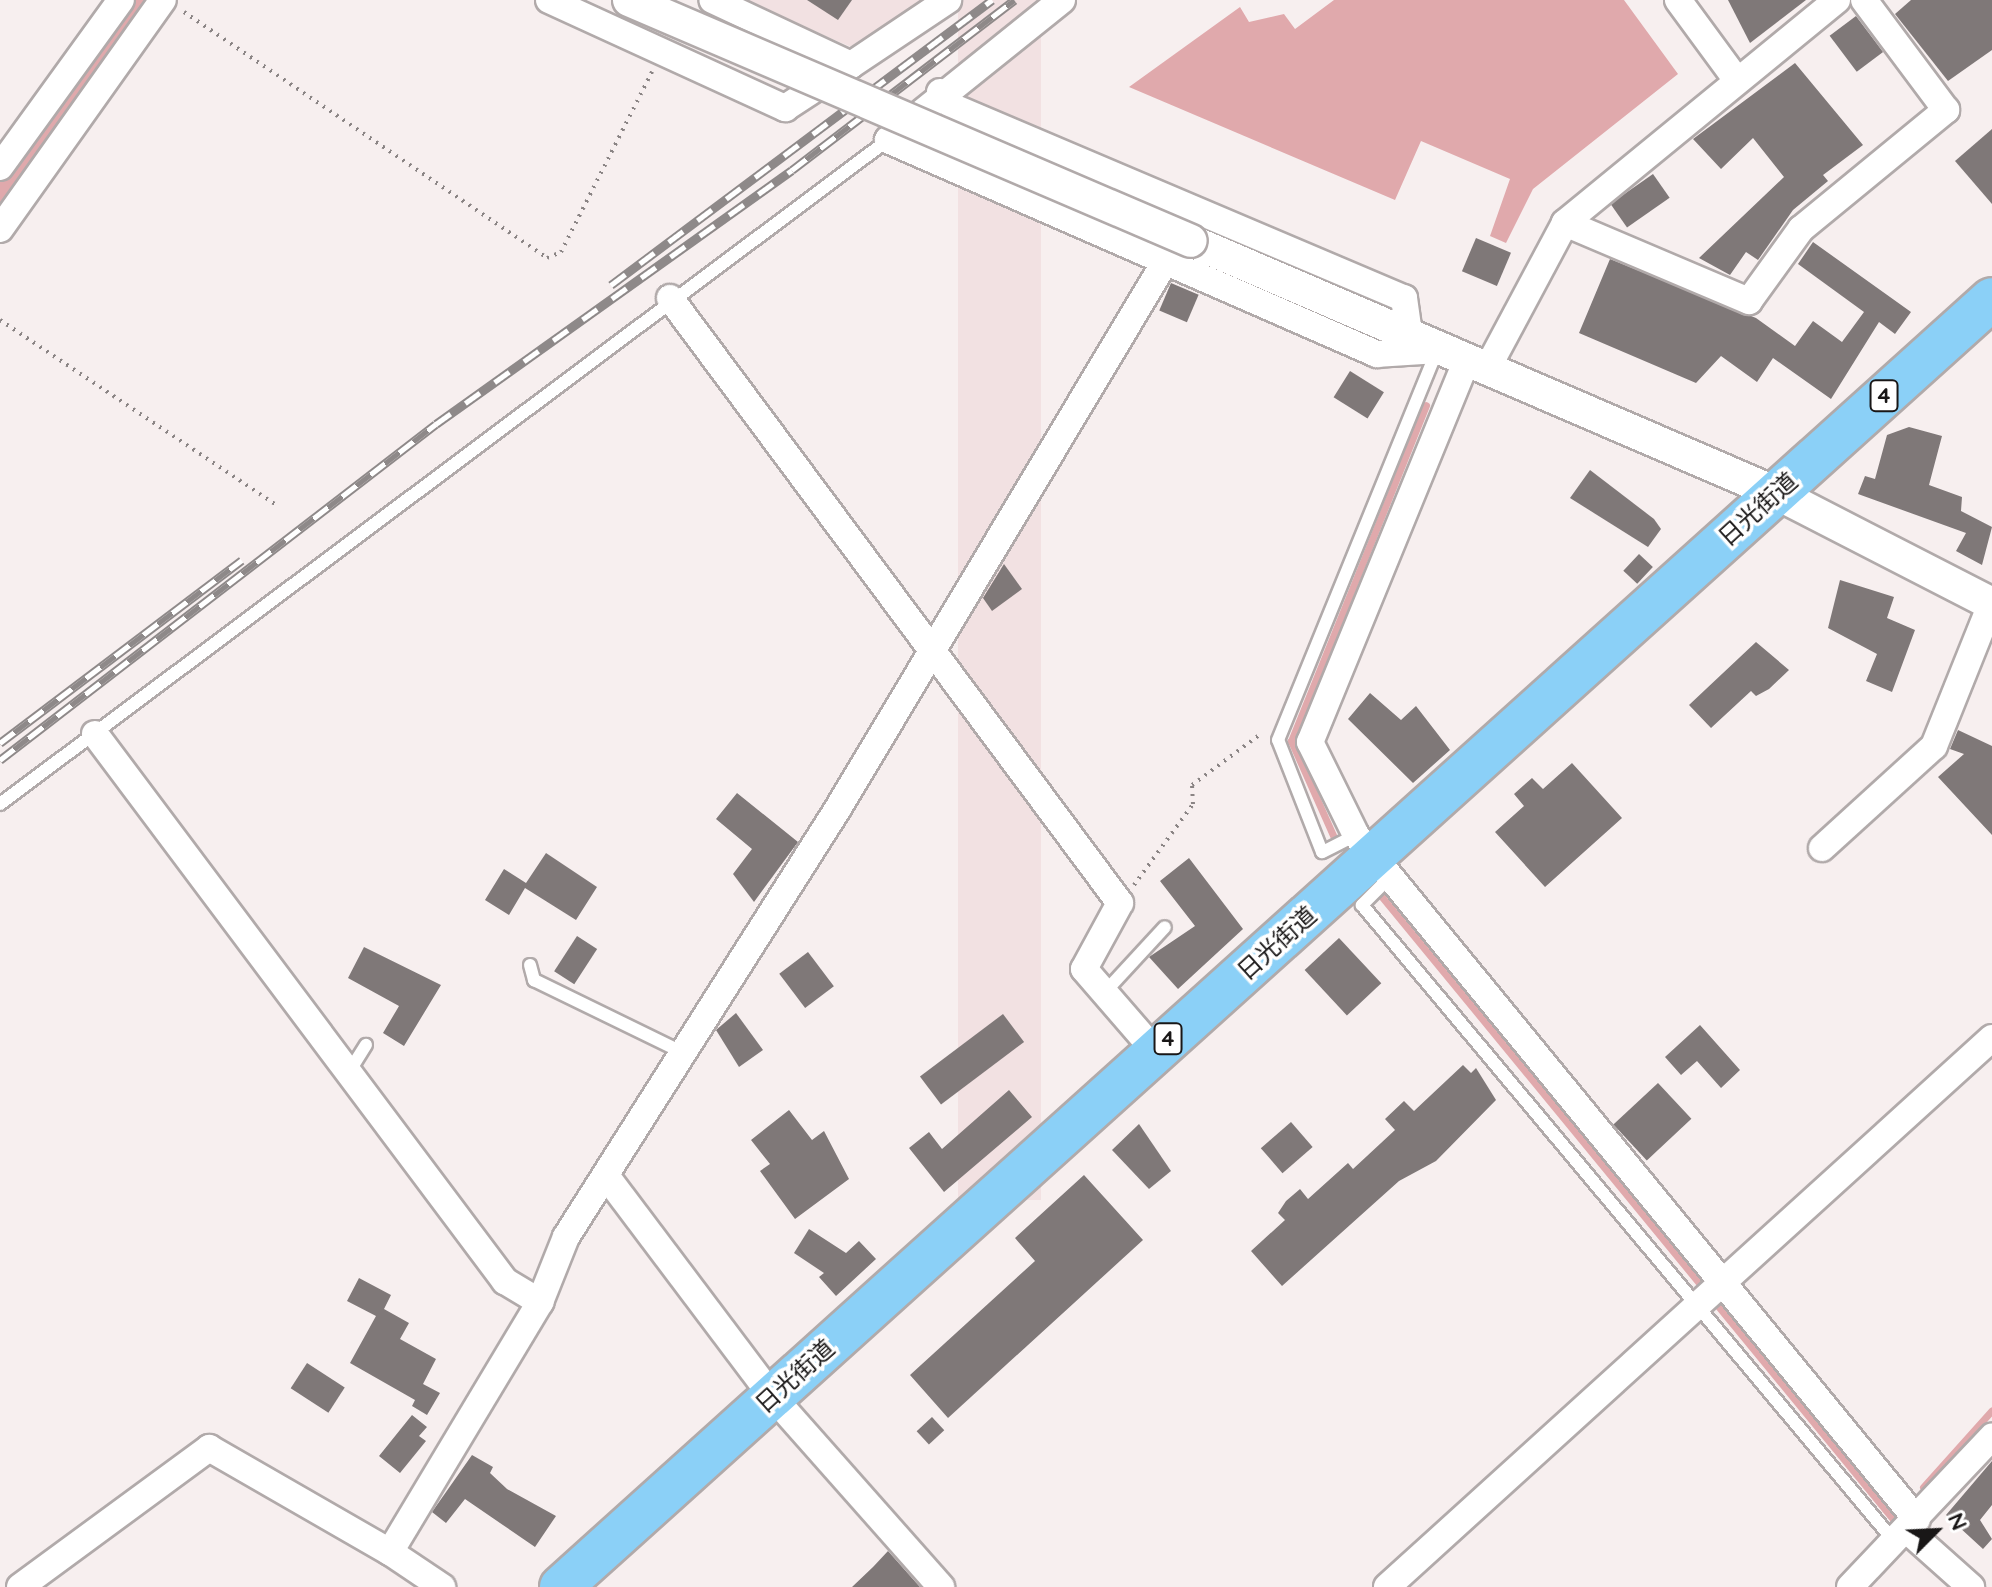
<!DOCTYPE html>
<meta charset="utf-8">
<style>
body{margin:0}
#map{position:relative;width:1992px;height:1587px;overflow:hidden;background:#f7efef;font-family:Quicksand,"Noto Sans JP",sans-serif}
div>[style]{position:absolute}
.built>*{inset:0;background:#f2e1e2;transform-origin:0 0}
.water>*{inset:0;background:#e0a9ac}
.stream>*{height:7px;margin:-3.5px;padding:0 3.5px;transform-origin:3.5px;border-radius:3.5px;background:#e0a9ac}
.river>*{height:40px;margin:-20px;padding:0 20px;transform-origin:20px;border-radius:20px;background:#e0a9ac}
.building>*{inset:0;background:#7f7878;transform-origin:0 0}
.path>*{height:4px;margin-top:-2px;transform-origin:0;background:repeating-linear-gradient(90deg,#8a8484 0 2px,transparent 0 8px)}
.roads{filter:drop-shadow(2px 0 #b1aaaa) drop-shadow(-2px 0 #b1aaaa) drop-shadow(0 2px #b1aaaa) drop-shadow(0 -2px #b1aaaa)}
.service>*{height:12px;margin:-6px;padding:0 6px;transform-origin:6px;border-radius:6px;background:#fff}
.minor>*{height:26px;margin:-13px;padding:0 13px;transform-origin:13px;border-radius:13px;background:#fff}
.tertiary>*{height:32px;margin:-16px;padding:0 16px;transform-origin:16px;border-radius:16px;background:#fff}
.trunk>*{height:42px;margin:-21px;padding:0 21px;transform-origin:21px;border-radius:21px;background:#8bd0f7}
.rail>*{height:9px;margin-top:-4.5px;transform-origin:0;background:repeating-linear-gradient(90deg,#fff 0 18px,#8e8989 0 36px);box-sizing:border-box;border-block:2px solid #8e8989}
.bridges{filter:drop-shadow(2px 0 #b1aaaa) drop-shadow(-2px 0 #b1aaaa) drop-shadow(0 2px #b1aaaa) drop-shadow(0 -2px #b1aaaa)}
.tertiary-bridge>*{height:32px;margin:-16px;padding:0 16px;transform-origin:16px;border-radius:16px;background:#fff}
span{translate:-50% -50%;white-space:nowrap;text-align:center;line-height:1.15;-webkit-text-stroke:7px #fff;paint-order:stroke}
.shield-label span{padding:2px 6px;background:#fff;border:2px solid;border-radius:6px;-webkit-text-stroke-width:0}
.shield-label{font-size:22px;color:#191717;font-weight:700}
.street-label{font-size:24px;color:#191717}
.north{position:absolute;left:1896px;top:1491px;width:80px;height:80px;-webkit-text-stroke:6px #fff;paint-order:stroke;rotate:66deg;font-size:22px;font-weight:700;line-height:32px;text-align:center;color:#191717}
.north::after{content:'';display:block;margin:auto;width:28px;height:36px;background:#191717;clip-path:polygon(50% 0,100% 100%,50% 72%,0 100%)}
</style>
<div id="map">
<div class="built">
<div style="clip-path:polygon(741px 0,929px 0,869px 46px,849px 46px)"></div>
<div style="left:958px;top:0;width:83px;height:1200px"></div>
</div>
<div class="water">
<div style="clip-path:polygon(1334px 0,1624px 0,1678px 74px,1533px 189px,1506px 243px,1490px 236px,1510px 179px,1421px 141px,1395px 200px,1129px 87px,1240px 7px,1249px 22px,1284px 14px,1295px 29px)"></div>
</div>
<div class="stream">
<div style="left:1336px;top:842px;width:111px;rotate:-114deg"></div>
<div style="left:1291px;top:741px;width:362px;rotate:-68.1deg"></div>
<div style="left:1382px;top:897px;width:811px;rotate:50.6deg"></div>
<div style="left:1923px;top:1487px;width:103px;rotate:-48.1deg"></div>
</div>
<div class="river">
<div style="left:0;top:200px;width:246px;rotate:-54.4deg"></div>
</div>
<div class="building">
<div style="clip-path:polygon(807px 0,852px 0,838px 20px)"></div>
<div style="clip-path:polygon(1728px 0,1806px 0,1750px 43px)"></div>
<div style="clip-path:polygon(1911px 0,1992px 0,1992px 50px,1948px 81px,1895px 14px)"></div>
<div style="left:1856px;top:16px;width:45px;height:33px;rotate:53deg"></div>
<div style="clip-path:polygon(1795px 63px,1863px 145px,1823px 175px,1828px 181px,1793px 210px,1758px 260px,1746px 252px,1730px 275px,1699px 258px,1784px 177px,1753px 138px,1721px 169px,1693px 139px)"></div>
<div style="clip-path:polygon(1992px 129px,1992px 204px,1955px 161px)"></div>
<div style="left:1653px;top:174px;width:29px;height:52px;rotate:55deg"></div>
<div style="left:1476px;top:238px;width:38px;height:36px;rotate:23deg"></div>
<div style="clip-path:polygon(1813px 242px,1911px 312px,1895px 334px,1879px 322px,1831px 399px,1773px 358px,1757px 382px,1721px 356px,1696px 383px,1579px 333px,1610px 259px,1756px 318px,1795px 346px,1813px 321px,1842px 342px,1864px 312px,1798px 264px)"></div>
<div style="left:1171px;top:283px;width:30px;height:30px;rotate:23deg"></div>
<div style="left:1350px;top:371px;width:40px;height:31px;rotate:32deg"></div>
<div style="clip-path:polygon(1909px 427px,1942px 436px,1929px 485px,1962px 497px,1961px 511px,1992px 527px,1982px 565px,1956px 551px,1966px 533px,1858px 494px,1865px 476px,1875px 479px,1887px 435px)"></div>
<div style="clip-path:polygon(1590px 470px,1654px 519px,1661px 529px,1648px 547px,1570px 498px)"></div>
<div style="left:1639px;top:554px;width:19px;height:23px;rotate:43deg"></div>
<div style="clip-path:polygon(1004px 564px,1022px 589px,992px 611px,983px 598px)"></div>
<div style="clip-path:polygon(1840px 580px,1894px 597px,1887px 618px,1915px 630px,1892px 692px,1866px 681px,1877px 654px,1828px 628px)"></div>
<div style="clip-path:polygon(1756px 642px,1789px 670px,1769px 689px,1756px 696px,1751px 691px,1711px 728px,1689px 705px)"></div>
<div style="clip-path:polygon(1370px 693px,1401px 720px,1416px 706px,1450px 750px,1413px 783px,1348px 719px)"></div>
<div style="clip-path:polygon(1958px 730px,1992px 746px,1992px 835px,1938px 777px,1964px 754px,1950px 749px)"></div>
<div style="clip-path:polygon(1572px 763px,1622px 818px,1545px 887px,1495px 832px,1524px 806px,1514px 794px,1532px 778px,1543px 789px)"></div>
<div style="clip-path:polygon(737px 793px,798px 842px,754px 902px,733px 874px,752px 849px,716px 819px)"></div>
<div style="clip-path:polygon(546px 853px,597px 887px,576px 920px,525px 888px,509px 915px,485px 900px,504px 869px,526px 883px)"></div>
<div style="clip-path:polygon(1189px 858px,1243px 929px,1178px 989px,1149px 957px,1195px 926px,1160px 881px)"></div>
<div style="left:577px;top:936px;width:24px;height:42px;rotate:33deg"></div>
<div style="left:1339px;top:938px;width:62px;height:47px;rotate:47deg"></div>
<div style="clip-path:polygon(364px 947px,441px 985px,404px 1046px,383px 1033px,399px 1006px,348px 978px)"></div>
<div style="left:808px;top:952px;width:43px;height:36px;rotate:53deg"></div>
<div style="clip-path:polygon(736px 1013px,763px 1050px,739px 1067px,716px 1030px)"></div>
<div style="left:1003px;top:1014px;width:35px;height:104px;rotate:53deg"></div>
<div style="clip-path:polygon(1700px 1025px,1740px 1070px,1721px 1088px,1697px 1061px,1681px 1075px,1665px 1057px)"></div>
<div style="clip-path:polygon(1463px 1065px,1471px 1073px,1476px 1068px,1496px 1100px,1436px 1161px,1399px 1181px,1282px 1286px,1251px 1251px,1285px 1220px,1278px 1213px,1286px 1201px,1300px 1189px,1308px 1199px,1348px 1163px,1353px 1169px,1395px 1130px,1385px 1119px,1404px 1101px,1414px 1111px)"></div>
<div style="left:1658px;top:1083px;width:49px;height:61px;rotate:47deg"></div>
<div style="clip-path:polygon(1009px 1090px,1032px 1117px,944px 1192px,909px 1148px,929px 1132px,942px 1149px)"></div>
<div style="clip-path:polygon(789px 1110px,812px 1140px,824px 1131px,849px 1179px,795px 1219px,760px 1171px,770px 1164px,751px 1140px)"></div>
<div style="left:1291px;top:1122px;width:33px;height:40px;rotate:49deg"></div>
<div style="clip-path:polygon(1139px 1124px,1171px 1171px,1149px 1189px,1112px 1150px)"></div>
<div style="clip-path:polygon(1084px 1175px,1143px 1240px,948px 1418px,910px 1375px,1035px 1261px,1015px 1238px)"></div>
<div style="clip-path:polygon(809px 1229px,846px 1253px,859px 1241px,876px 1259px,836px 1296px,819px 1277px,824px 1273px,794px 1253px)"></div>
<div style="clip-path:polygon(359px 1278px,391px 1295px,384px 1309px,409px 1323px,400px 1339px,436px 1359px,423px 1384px,440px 1393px,427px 1415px,412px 1406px,415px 1400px,350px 1363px,376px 1316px,347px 1301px)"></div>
<div style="left:307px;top:1363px;width:45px;height:30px;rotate:33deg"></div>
<div style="clip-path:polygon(412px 1415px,427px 1427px,419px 1436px,426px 1441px,400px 1473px,379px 1456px)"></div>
<div style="left:932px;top:1417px;width:18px;height:21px;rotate:47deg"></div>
<div style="clip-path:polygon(472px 1455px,493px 1467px,490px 1473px,507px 1489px,556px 1516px,535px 1547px,465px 1499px,446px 1523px,432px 1512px)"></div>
<div style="clip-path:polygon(1992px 1461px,1992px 1505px,1980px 1520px,1992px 1539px,1983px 1549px,1946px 1515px)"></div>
<div style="clip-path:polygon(888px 1551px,920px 1587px,852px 1587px,873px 1567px)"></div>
</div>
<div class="path">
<div style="left:184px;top:12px;width:439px;rotate:34.1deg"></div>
<div style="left:547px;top:258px;width:15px;rotate:-23deg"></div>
<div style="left:561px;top:252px;width:202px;rotate:-63.2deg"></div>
<div style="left:0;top:320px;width:331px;rotate:33.8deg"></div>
<div style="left:1134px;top:885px;width:100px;rotate:-53.9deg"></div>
<div style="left:1193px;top:804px;width:19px;rotate:-93deg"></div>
<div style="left:1192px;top:785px;width:87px;rotate:-36.6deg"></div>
</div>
<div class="roads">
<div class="service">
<div style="left:0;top:804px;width:1109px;rotate:-36.79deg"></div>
<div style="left:1356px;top:835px;width:38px;rotate:153deg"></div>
<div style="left:1322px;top:852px;width:120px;rotate:-111.4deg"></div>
<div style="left:1278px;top:740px;width:421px;rotate:-67.8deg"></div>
<div style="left:1390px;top:877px;width:40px;rotate:135deg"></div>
<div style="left:1362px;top:905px;width:829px;rotate:50.09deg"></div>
<div style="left:530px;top:965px;width:16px;rotate:75deg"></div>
<div style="left:534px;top:980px;width:167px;rotate:26deg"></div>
<div style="left:1105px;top:992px;width:88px;rotate:-47.3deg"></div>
<div style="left:349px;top:1072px;width:32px;rotate:-58deg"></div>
</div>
<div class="minor">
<div style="left:549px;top:0;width:260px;rotate:24.6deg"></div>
<div style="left:785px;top:108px;width:79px;rotate:-33.1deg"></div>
<div style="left:851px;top:65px;width:153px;rotate:-154.9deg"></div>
<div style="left:1062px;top:0;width:223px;rotate:141.2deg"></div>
<div style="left:888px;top:140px;width:534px;rotate:23.64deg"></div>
<div style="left:1377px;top:354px;width:60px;rotate:-3.8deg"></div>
<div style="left:1678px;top:0;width:98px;rotate:53.7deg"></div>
<div style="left:1837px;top:0;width:352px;rotate:140.7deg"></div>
<div style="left:1565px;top:223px;width:200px;rotate:23deg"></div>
<div style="left:1749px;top:301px;width:89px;rotate:-54.2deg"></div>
<div style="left:1801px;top:229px;width:188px;rotate:-39.4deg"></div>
<div style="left:1946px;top:110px;width:137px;rotate:-126.7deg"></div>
<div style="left:851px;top:65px;width:117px;rotate:-33.8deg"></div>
<div style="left:940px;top:92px;width:20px;rotate:49deg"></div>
<div style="left:953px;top:107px;width:490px;rotate:23deg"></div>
<div style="left:1404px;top:298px;width:37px;rotate:82deg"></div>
<div style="left:0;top:167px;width:206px;rotate:-54.1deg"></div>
<div style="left:0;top:229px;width:281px;rotate:-54.6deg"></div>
<div style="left:670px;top:298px;width:754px;rotate:53.36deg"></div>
<div style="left:1120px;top:903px;width:75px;rotate:118.6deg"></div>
<div style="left:1084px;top:969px;width:108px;rotate:49.1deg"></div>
<div style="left:1466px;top:362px;width:411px;rotate:112.3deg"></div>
<div style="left:1310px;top:742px;width:104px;rotate:63.7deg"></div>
<div style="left:1356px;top:835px;width:885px;rotate:50.68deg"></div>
<div style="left:1486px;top:371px;width:168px;rotate:-61.9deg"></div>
<div style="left:95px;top:734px;width:684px;rotate:53.15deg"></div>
<div style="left:505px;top:1281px;width:41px;rotate:31deg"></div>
<div style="left:1822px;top:848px;width:151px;rotate:-42.3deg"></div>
<div style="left:1934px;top:746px;width:153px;rotate:-68.1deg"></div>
<div style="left:607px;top:1177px;width:276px;rotate:53deg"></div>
<div style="left:773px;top:1397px;width:254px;rotate:48.5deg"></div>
<div style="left:1907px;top:1530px;width:86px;rotate:41.7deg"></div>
<div style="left:390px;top:1552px;width:63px;rotate:33.9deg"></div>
<div style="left:20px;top:1587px;width:235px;rotate:-36.3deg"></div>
<div style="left:209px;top:1448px;width:209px;rotate:29.9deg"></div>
<div style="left:390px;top:1552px;width:292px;rotate:-59deg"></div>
<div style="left:540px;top:1302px;width:70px;rotate:-68.2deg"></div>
<div style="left:566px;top:1237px;width:506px;rotate:-57.6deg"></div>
<div style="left:837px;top:810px;width:639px;rotate:-59.1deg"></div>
<div style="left:1387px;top:1587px;width:817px;rotate:-42.22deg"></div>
<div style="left:1850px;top:1587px;width:207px;rotate:-46.6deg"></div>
</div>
<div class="tertiary">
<div style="left:1191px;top:241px;width:637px;rotate:23.3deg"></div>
<div style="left:1776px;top:493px;width:243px;rotate:27.2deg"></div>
</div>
<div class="trunk">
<div style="left:561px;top:1587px;width:1925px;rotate:-41.99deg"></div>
</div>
</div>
<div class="rail">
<div style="left:611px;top:285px;width:476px;rotate:-36.8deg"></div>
<div style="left:0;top:743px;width:303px;rotate:-37.1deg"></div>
<div style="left:0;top:760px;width:550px;rotate:-37.62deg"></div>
<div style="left:436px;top:424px;width:437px;rotate:-35.5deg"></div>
<div style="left:792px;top:170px;width:280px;rotate:-37.4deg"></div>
</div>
<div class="bridges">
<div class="tertiary-bridge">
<div style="left:629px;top:0;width:611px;rotate:23.21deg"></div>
</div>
</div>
<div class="shield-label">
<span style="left:1884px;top:396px">4</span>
<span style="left:1168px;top:1039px">4</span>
</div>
<div class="street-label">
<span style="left:1758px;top:509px;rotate:-42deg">日光街道</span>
<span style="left:1277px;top:943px;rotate:-42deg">日光街道</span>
<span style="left:795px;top:1376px;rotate:-42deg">日光街道</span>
</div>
<div class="north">N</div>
</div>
